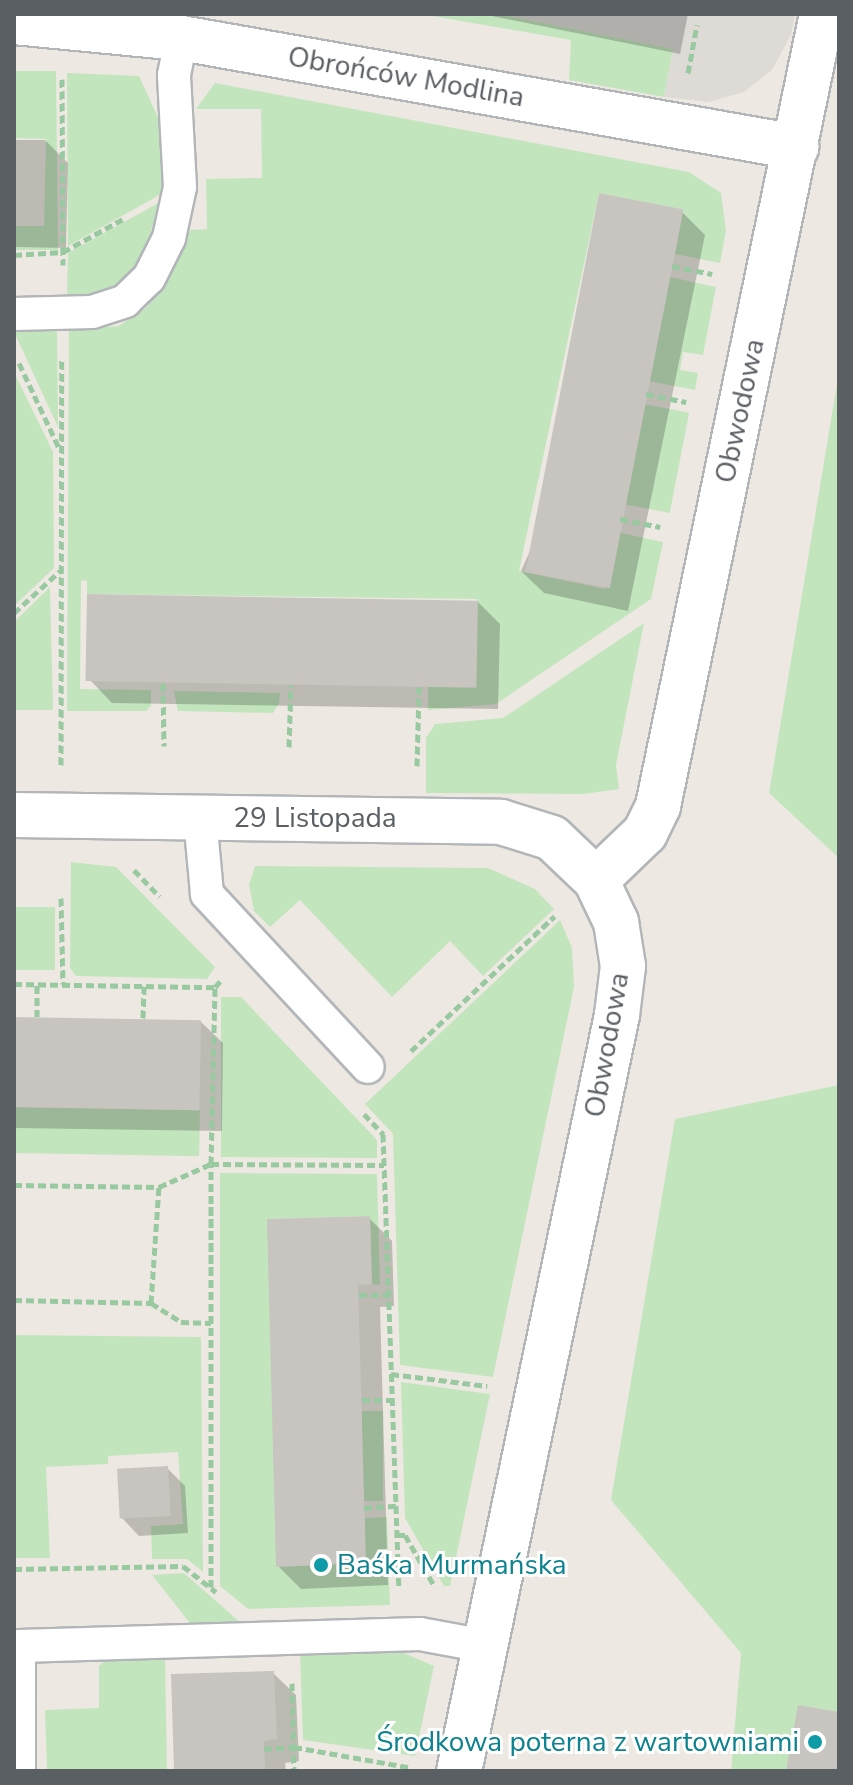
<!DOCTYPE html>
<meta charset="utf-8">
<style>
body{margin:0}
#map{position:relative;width:853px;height:1785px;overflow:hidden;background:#ede9e2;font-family:"Nunito Sans",sans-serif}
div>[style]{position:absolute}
.industrial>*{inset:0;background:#dedbd6}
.green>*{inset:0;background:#c3e5be;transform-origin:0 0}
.shadow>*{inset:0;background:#0003}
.building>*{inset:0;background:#c8c4bf;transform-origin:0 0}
.path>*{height:5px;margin-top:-2.5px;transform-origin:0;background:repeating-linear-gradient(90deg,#98c9a0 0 8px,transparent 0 12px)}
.roads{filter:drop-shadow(2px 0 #b3b6b9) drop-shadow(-2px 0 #b3b6b9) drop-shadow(0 2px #b3b6b9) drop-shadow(0 -2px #b3b6b9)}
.lane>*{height:32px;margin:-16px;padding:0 16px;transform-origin:16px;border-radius:16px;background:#fff}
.street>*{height:44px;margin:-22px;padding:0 22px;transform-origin:22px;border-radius:22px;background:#fff}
.dots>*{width:22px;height:22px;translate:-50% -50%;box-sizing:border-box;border:4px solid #fff;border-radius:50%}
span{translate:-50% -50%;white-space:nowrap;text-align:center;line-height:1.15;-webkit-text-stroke:6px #fff;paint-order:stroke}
.street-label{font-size:28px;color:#5a5f63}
.culture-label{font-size:28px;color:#0d838f}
.left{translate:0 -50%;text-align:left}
.right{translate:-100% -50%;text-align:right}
.frame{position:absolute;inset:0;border:16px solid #5a5f63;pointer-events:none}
</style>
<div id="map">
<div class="industrial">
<div style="clip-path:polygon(499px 14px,795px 14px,791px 35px,772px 70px,744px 92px,708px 102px,664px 97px,673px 49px)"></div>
</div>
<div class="green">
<div style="clip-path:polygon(421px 14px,499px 14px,673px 49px,664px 97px,569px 80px,571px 40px)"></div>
<div style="clip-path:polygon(14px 71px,56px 71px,58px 250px,14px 250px,14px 226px,44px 226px,46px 139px,14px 138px)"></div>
<div style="clip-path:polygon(67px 73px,139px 76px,161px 124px,163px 193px,68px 246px)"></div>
<div style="clip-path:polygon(215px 83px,689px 172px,721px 193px,726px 231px,720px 263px,675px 254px,683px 210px,599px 193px,519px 571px,605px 589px,617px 532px,663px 542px,651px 599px,496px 704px,428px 710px,428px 687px,476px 687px,477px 599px,87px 594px,87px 581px,81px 580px,80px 689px,151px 690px,151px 706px,146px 711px,67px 711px,69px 330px,119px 326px,147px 307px,169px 280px,190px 230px,207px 229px,206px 179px,262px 178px,261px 109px,196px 109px)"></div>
<div style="clip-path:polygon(162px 201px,136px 272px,119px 288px,99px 296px,67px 297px,68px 253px)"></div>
<div style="clip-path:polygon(670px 277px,716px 287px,703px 355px,683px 352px,680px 370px,698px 373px,695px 390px,649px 381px)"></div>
<div style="clip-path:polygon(14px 326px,57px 327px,58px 427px,14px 332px)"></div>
<div style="clip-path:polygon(14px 372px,53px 452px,54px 568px,14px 606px)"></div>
<div style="clip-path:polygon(839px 372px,839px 858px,769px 793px)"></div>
<div style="left:644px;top:404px;width:46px;height:102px;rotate:11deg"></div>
<div style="clip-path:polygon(50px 587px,53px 710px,14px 710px,14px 622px)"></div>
<div style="clip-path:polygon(644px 623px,616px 765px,619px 789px,584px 794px,426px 793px,426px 738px,435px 724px,503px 718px)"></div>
<div style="clip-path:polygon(174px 691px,280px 693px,279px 704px,273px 713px,178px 711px)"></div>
<div style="clip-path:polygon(71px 862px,116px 867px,215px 967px,207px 979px,76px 976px,70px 968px)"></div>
<div style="clip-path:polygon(255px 866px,488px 868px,535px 889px,554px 909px,483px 976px,450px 941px,392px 997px,300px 900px,270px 927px,254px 911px,249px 885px)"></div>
<div style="left:14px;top:907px;width:41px;height:63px"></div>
<div style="clip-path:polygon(560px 920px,572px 948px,574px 987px,493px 1377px,400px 1365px,393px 1134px,365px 1104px)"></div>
<div style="clip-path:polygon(221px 997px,241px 997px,377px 1140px,377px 1158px,221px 1157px)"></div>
<div style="clip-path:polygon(839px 1085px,839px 1771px,731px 1771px,741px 1653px,611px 1500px,675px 1119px)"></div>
<div style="left:14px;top:1107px;width:186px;height:46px;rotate:1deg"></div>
<div style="clip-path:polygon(220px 1173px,377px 1174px,380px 1285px,372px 1284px,370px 1216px,268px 1219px,365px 1563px,365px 1518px,387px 1517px,390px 1605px,248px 1609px,220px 1586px)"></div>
<div style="clip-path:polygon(14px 1335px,201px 1337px,203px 1572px,187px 1559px,152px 1559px,151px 1526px,183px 1524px,178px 1452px,108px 1456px,108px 1464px,46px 1467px,50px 1558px,14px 1558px)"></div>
<div style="clip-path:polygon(401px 1382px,490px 1394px,450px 1586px,444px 1586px,405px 1518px)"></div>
<div style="left:362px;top:1411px;width:21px;height:90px"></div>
<div style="clip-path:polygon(184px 1573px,241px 1623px,190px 1623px,152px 1575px)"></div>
<div style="clip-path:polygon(397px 1650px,434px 1666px,415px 1756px,303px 1740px,300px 1653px)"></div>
<div style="clip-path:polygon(165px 1657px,167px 1771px,47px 1771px,45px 1710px,99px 1708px,99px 1666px,108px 1658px)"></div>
</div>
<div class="shadow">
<div style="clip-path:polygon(482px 14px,688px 14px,680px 54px)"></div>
<div style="clip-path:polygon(14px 140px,45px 140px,68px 163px,66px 248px,14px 247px)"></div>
<div style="clip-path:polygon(682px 212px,705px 235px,628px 611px,544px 593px,521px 571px)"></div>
<div style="clip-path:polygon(477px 601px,500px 624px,498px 709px,112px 703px,90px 680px)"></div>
<div style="clip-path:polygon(14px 1019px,200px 1021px,223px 1043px,222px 1131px,14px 1128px)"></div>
<div style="clip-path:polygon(369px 1218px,392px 1241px,394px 1306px,380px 1307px,388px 1585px,301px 1589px,278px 1566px)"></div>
<div style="clip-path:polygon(167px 1468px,185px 1486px,188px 1533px,139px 1536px,122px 1518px)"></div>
<div style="clip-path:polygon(273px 1673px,296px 1695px,299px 1761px,285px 1763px,286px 1771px,176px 1771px)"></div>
</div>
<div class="building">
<div style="left:599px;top:193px;width:86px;height:386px;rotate:11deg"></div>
<div style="left:87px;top:594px;width:391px;height:87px;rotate:1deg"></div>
<div style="left:14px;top:1017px;width:187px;height:90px;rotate:1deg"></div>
<div style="clip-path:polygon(370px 1216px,372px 1284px,358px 1285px,366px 1563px,276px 1567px,267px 1219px)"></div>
<div style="left:168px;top:1466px;width:50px;height:51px;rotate:87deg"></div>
<div style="clip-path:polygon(274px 1671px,277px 1739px,264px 1741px,265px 1771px,174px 1771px,171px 1674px)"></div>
<div style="clip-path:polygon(798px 1705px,839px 1712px,839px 1771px,786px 1771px)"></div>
</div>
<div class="path">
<div style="left:688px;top:73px;width:49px;rotate:-79.4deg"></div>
<div style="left:62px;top:79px;width:186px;rotate:89.7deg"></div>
<div style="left:14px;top:255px;width:49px;rotate:-3.5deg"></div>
<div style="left:63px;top:252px;width:68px;rotate:-28.8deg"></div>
<div style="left:672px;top:266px;width:41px;rotate:11.3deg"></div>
<div style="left:19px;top:363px;width:94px;rotate:64.8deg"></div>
<div style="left:646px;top:394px;width:41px;rotate:11.3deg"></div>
<div style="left:620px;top:519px;width:41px;rotate:11.3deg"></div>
<div style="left:14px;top:613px;width:62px;rotate:-42.4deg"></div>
<div style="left:163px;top:683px;width:63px;rotate:89.1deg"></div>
<div style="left:289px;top:747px;width:62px;rotate:-88.2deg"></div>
<div style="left:61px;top:765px;width:406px;rotate:-89.9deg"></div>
<div style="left:417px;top:766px;width:79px;rotate:-88.5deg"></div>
<div style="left:134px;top:870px;width:37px;rotate:46deg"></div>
<div style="left:61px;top:898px;width:86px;rotate:88.7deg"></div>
<div style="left:14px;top:984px;width:201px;rotate:0.9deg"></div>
<div style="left:215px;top:987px;width:12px;rotate:-48deg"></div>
<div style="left:37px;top:1017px;width:33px;rotate:-90deg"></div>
<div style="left:143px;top:1018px;width:32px;rotate:-88deg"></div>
<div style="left:411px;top:1051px;width:197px;rotate:-43.2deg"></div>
<div style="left:364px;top:1114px;width:28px;rotate:46deg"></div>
<div style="left:383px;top:1134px;width:455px;rotate:88deg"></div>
<div style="left:14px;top:1185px;width:145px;rotate:0.8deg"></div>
<div style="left:159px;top:1187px;width:57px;rotate:-23.9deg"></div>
<div style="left:211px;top:1164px;width:177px;rotate:-88.7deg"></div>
<div style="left:359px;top:1295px;width:30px"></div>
<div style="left:14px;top:1300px;width:137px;rotate:1.3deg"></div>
<div style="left:151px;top:1303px;width:36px;rotate:32deg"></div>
<div style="left:181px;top:1322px;width:30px;rotate:2deg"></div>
<div style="left:151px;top:1303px;width:116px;rotate:-86.1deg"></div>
<div style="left:391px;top:1374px;width:97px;rotate:7.1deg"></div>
<div style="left:362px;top:1400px;width:31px"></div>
<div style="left:364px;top:1508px;width:32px;rotate:-4deg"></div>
<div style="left:397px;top:1535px;width:8px"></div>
<div style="left:405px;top:1535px;width:60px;rotate:60deg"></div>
<div style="left:14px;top:1569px;width:169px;rotate:-1deg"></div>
<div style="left:183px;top:1566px;width:42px;rotate:38.2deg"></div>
<div style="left:211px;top:1587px;width:423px;rotate:-90deg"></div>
<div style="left:211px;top:1164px;width:173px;rotate:0.3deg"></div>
<div style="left:292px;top:1683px;width:88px;rotate:88.7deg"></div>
<div style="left:264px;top:1749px;width:30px;rotate:-4deg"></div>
<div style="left:294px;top:1747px;width:116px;rotate:10deg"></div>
</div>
<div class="roads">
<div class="lane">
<div style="left:14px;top:314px;width:78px;rotate:-1.5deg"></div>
<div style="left:92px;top:312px;width:35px;rotate:-18deg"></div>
<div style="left:125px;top:301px;width:33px;rotate:-44deg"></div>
<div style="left:149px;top:278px;width:45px;rotate:-63.4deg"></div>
<div style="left:169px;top:238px;width:52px;rotate:-77.8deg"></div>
<div style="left:180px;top:187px;width:112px;rotate:-93.1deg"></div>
<div style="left:174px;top:75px;width:38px;rotate:-79deg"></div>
<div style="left:200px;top:818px;width:76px;rotate:84.7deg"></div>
<div style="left:207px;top:894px;width:236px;rotate:47.1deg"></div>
<div style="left:19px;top:1771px;width:125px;rotate:-90deg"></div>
<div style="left:19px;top:1646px;width:401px;rotate:-1.7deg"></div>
<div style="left:420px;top:1634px;width:66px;rotate:10.5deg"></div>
</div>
<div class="street">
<div style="left:14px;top:22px;width:168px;rotate:5.5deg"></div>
<div style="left:181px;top:38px;width:625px;rotate:10.05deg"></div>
<div style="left:14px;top:815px;width:487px;rotate:0.8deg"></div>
<div style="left:501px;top:822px;width:53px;rotate:17.4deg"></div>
<div style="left:552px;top:838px;width:61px;rotate:43.7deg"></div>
<div style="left:596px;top:880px;width:47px;rotate:64.5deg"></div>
<div style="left:616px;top:922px;width:45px;rotate:81deg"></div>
<div style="left:623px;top:966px;width:49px;rotate:97deg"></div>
<div style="left:617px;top:1015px;width:772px;rotate:101.8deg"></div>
<div style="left:596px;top:880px;width:68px;rotate:-43.8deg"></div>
<div style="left:645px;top:833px;width:30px;rotate:-64deg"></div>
<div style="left:658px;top:806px;width:809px;rotate:-78.3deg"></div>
</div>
</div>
<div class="dots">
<div style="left:321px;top:1565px;background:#0f9aa8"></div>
<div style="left:815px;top:1742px;background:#0f9aa8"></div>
</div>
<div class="street-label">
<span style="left:406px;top:77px;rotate:10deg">Obrońców Modlina</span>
<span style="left:740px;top:411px;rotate:-78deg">Obwodowa</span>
<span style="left:315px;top:818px">29 Listopada</span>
<span style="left:607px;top:1045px;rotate:-80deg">Obwodowa</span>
</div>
<div class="culture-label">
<span class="left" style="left:337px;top:1565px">Baśka Murmańska</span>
<span class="right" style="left:799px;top:1742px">Środkowa poterna z wartowniami</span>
</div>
<div class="frame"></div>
</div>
